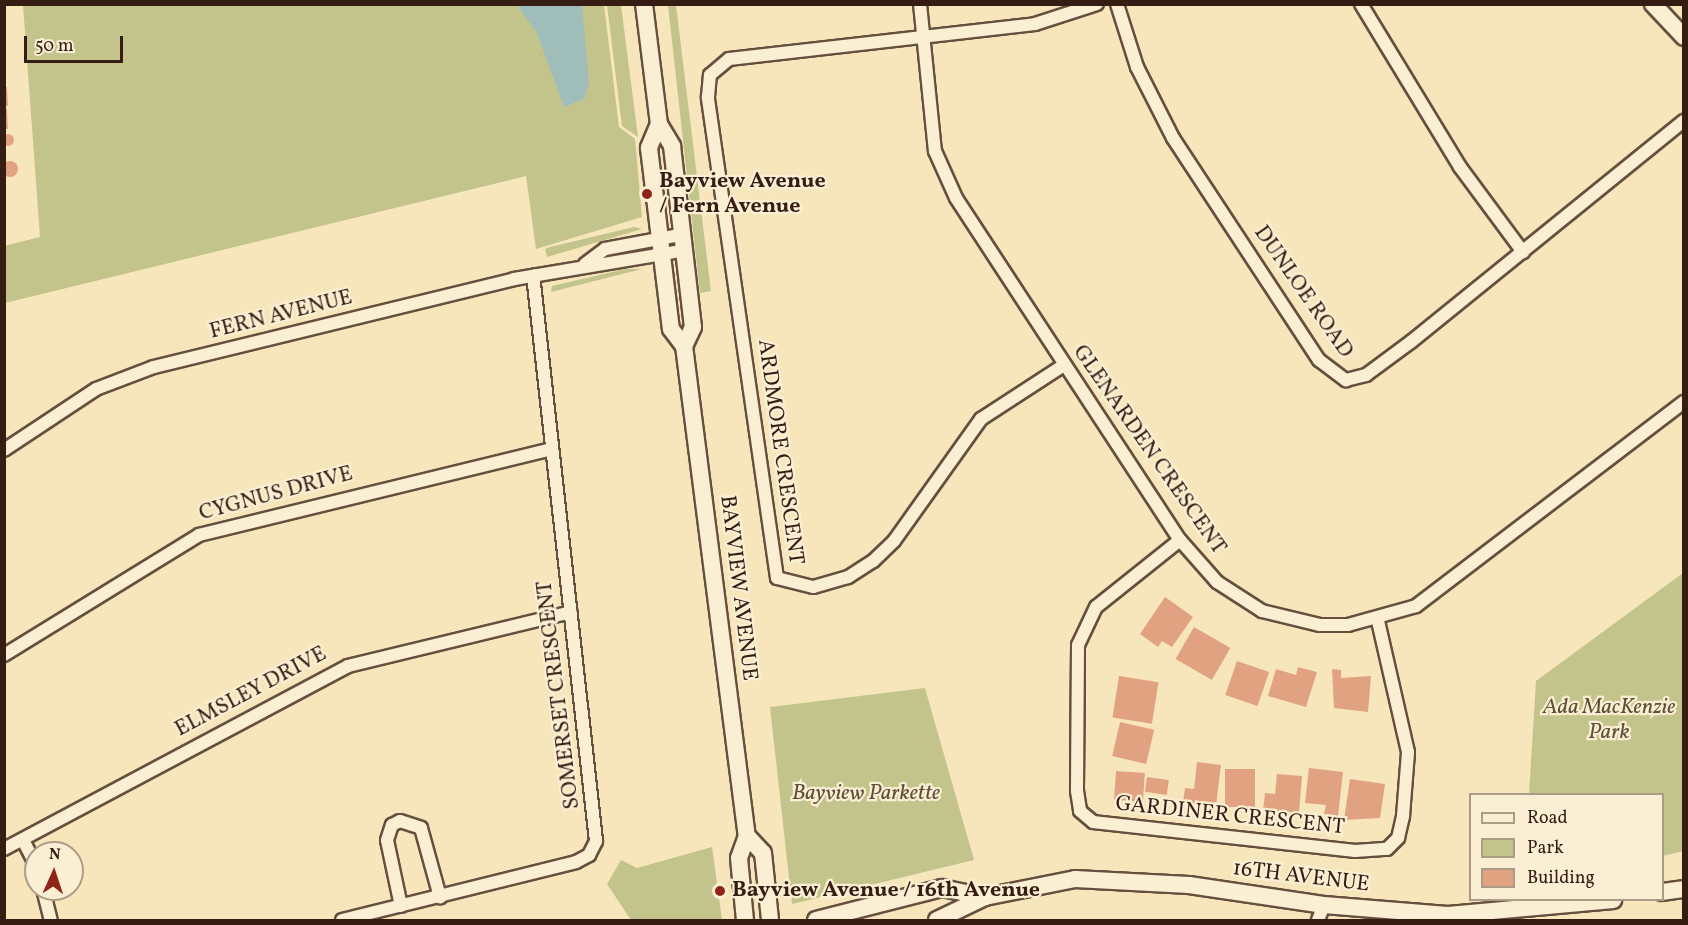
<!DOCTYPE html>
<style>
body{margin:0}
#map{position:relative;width:1688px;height:925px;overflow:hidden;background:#f7e6bb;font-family:Vollkorn,serif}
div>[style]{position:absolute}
.green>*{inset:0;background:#c3c38c}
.water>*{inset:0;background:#9fbeb9}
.building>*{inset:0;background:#e1a282;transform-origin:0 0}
.round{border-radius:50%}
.roads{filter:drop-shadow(2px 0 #664f3e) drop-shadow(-2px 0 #664f3e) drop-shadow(0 2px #664f3e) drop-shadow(0 -2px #664f3e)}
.street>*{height:12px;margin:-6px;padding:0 6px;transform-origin:6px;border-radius:6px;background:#faefd3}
.secondary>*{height:16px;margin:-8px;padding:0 8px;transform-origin:8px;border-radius:8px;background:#faefd3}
.dots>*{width:16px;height:16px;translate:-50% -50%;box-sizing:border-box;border:3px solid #faefd3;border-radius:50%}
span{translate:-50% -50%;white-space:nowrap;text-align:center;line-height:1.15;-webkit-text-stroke:4.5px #faefd3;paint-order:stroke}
.poi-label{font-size:22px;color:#361d14;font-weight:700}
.left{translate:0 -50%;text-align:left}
.street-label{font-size:22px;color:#361d14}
.park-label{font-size:22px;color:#604f38;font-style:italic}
.frame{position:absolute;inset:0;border:6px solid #361d14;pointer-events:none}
.legend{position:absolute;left:1469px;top:793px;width:195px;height:108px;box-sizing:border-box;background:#faefd3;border:2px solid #ac9b87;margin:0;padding:8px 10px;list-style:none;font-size:18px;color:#361d14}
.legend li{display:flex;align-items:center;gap:12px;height:30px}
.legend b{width:30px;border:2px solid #ac9b87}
.north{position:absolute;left:24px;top:841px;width:60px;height:60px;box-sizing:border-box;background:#faefd3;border:2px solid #ac9b87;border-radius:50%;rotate:3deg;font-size:16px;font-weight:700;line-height:24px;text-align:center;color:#361d14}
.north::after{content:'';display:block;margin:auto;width:21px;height:27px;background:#8f2418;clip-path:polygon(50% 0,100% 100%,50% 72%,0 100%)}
.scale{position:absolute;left:24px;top:36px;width:99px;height:27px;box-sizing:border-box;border:3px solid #361d14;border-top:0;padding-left:8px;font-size:18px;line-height:21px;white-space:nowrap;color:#361d14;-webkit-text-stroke:4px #faefd3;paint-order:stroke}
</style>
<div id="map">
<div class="green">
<div style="clip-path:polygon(23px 5px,604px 5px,619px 127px,635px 139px,642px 217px,536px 249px,526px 176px,5px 303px,4px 246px,40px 237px)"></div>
<div style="clip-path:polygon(607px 5px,621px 5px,638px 137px,622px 126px)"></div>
<div style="clip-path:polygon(668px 5px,676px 5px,711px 291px,700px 293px)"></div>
<div style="clip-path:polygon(634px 227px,642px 229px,547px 257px,545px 249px,550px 247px)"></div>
<div style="clip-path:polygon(625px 269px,642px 269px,551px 292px,552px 286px)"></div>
<div style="clip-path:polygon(1683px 573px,1683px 851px,1663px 856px,1662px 794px,1529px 794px,1536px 681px)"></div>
<div style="clip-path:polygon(925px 688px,974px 860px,792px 904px,770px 707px)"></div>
<div style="clip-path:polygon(712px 847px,722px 920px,631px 920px,607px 884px,621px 860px,637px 868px)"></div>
</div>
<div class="water">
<div style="clip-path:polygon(517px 5px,582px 5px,589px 84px,584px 99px,564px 107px,537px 33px)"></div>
</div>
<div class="building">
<div style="clip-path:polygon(4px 87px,7px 87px,8px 106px,4px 106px)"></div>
<div style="clip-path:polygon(4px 109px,7px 109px,8px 129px,4px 129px)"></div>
<div class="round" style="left:2px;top:134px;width:12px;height:12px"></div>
<div class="round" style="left:2px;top:161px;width:16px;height:16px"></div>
<div style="clip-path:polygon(1165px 597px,1193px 617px,1172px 647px,1162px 641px,1158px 647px,1140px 634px)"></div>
<div style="left:1194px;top:627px;width:42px;height:37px;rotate:30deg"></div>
<div style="left:1237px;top:661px;width:34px;height:36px;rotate:19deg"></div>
<div style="clip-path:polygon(1298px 667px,1317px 672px,1306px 707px,1268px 696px,1276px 669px,1296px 675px)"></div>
<div style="clip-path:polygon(1332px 669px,1341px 670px,1341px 678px,1371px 676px,1368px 712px,1334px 708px)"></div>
<div style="left:1119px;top:676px;width:40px;height:42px;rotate:9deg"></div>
<div style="left:1120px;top:722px;width:35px;height:35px;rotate:13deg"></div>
<div style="clip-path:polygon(1197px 762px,1221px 765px,1216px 806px,1183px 802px,1185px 788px,1194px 789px)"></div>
<div style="clip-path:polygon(1309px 768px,1343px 772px,1338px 816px,1324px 814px,1326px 805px,1305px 803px)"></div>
<div style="left:1225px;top:769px;width:30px;height:38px"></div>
<div style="left:1116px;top:771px;width:29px;height:29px;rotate:4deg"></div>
<div style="clip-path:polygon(1277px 774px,1302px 776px,1299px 813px,1263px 810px,1265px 793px,1275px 794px)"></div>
<div style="left:1147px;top:777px;width:22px;height:15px;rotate:8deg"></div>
<div style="clip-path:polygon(1350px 779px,1385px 784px,1380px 818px,1344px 820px)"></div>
</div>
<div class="roads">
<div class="street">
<div style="left:920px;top:4px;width:148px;rotate:84.2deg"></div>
<div style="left:935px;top:151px;width:51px;rotate:65.9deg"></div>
<div style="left:956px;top:198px;width:409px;rotate:56.8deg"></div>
<div style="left:1180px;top:540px;width:56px;rotate:48.6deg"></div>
<div style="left:1217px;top:582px;width:54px;rotate:32.8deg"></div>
<div style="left:1262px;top:611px;width:60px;rotate:13.6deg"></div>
<div style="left:1320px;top:625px;width:28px"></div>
<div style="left:1348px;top:625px;width:71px;rotate:-15.6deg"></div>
<div style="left:1416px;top:606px;width:337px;rotate:-37.3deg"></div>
<div style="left:1117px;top:4px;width:66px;rotate:72.4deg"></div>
<div style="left:1137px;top:67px;width:80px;rotate:63.1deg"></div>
<div style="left:1173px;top:138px;width:266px;rotate:56.7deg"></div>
<div style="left:1319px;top:360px;width:34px;rotate:37deg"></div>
<div style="left:1346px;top:380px;width:21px;rotate:-14deg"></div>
<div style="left:1366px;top:375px;width:57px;rotate:-36.5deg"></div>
<div style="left:1412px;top:341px;width:350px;rotate:-39deg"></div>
<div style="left:1361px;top:4px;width:191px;rotate:58.7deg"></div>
<div style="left:1460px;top:167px;width:106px;rotate:53.5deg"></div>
<div style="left:585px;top:264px;width:25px;rotate:-37deg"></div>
<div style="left:605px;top:249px;width:76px;rotate:-10.6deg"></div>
<div style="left:1064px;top:365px;width:99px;rotate:147deg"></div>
<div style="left:981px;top:419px;width:150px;rotate:125.5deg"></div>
<div style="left:894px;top:541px;width:29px;rotate:136deg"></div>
<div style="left:873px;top:561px;width:30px;rotate:147deg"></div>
<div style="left:848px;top:577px;width:36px;rotate:164deg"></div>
<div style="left:813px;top:587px;width:37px;rotate:-166deg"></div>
<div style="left:777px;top:578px;width:486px;rotate:-98.2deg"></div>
<div style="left:708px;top:97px;width:22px;rotate:-85deg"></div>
<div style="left:710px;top:75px;width:25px;rotate:-40deg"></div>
<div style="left:729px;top:59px;width:308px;rotate:-6.5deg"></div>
<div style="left:1035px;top:24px;width:65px;rotate:-17.9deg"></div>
<div style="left:4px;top:450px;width:110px;rotate:-33.5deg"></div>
<div style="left:96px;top:389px;width:62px;rotate:-20.8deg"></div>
<div style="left:154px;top:367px;width:371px;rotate:-13.7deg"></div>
<div style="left:514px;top:279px;width:170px;rotate:-9.5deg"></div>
<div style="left:1180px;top:540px;width:107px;rotate:141.4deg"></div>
<div style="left:1096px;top:607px;width:42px;rotate:115.3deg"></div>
<div style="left:1078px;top:645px;width:146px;rotate:90.4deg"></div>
<div style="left:1077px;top:791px;width:20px;rotate:81deg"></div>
<div style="left:1080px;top:811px;width:17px;rotate:40deg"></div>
<div style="left:1093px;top:822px;width:264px;rotate:6.3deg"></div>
<div style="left:1355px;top:851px;width:32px;rotate:-4deg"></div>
<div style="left:1387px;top:849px;width:16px;rotate:-45deg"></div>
<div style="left:1398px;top:838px;width:23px;rotate:-77deg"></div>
<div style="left:1403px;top:816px;width:64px;rotate:-85.5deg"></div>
<div style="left:1408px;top:752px;width:134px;rotate:-102.9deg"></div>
<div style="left:4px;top:655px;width:229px;rotate:-31.6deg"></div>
<div style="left:199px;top:535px;width:362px;rotate:-13.7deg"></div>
<div style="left:23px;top:840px;width:29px;rotate:63deg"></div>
<div style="left:4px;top:849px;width:390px;rotate:-28deg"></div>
<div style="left:348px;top:666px;width:229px;rotate:-13.6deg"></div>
<div style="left:43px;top:889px;width:32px;rotate:76deg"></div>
<div style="left:401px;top:906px;width:67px;rotate:-102deg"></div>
<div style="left:387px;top:840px;width:16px;rotate:-72deg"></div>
<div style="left:392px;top:825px;width:9px;rotate:-27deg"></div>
<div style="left:400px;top:821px;width:22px;rotate:18deg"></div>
<div style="left:421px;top:828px;width:72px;rotate:74.6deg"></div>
<div style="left:342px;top:920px;width:241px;rotate:-13.9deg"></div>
<div style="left:576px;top:862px;width:15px;rotate:-28deg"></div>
<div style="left:589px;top:855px;width:16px;rotate:-63deg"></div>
<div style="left:596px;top:841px;width:569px;rotate:-96.35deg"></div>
<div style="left:1318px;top:920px;width:16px;rotate:-68deg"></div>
</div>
<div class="secondary">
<div style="left:644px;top:4px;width:121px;rotate:82.9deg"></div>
<div style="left:659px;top:124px;width:26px;rotate:59deg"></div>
<div style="left:672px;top:146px;width:182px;rotate:83.4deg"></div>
<div style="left:693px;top:327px;width:21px;rotate:115deg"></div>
<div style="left:1653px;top:4px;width:45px;rotate:46.8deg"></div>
<div style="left:659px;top:124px;width:26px;rotate:113deg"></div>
<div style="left:649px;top:148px;width:182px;rotate:83.1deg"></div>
<div style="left:671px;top:329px;width:21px;rotate:53deg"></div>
<div style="left:684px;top:346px;width:494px;rotate:82.7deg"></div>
<div style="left:747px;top:836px;width:23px;rotate:110deg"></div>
<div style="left:739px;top:858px;width:62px;rotate:84.5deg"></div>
<div style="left:747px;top:836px;width:23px;rotate:47deg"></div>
<div style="left:763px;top:853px;width:67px;rotate:84deg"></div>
<div style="left:1662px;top:892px;width:22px;rotate:-8deg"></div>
<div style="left:816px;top:920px;width:130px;rotate:-14.3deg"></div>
<div style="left:942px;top:888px;width:44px;rotate:11.8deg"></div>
<div style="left:937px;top:920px;width:53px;rotate:-25.6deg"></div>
<div style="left:985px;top:897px;width:92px;rotate:-11.3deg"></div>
<div style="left:1075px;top:879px;width:114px;rotate:3deg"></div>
<div style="left:1189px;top:885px;width:136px;rotate:8.4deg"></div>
<div style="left:1324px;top:905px;width:124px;rotate:4.6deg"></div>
<div style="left:1448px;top:915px;width:166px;rotate:-5.2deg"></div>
</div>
</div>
<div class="dots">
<div style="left:647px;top:194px;background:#8f2418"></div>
<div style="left:720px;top:891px;background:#8f2418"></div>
</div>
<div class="poi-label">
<span class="left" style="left:659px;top:194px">Bayview Avenue<br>/ Fern Avenue</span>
<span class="left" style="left:732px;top:891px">Bayview Avenue / 16th Avenue</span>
</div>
<div class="street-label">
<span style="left:1303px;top:292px;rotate:55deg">DUNLOE ROAD</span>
<span style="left:281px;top:315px;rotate:-14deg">FERN AVENUE</span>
<span style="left:1149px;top:450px;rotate:55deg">GLENARDEN CRESCENT</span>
<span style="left:780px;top:452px;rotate:82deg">ARDMORE CRESCENT</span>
<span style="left:276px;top:494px;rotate:-15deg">CYGNUS DRIVE</span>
<span style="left:738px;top:588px;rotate:83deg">BAYVIEW AVENUE</span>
<span style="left:251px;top:692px;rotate:-28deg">ELMSLEY DRIVE</span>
<span style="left:559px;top:695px;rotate:-97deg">SOMERSET CRESCENT</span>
<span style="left:1230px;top:816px;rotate:6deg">GARDINER CRESCENT</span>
<span style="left:1301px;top:877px;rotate:7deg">16TH AVENUE</span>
</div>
<div class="park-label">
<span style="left:1609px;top:720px">Ada MacKenzie<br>Park</span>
<span style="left:866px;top:794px">Bayview Parkette</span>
</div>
<div class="frame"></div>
<ul class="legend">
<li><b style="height:8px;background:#faefd3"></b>Road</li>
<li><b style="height:16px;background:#c3c38c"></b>Park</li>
<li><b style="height:16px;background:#e1a282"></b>Building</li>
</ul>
<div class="north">N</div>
<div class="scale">50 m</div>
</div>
